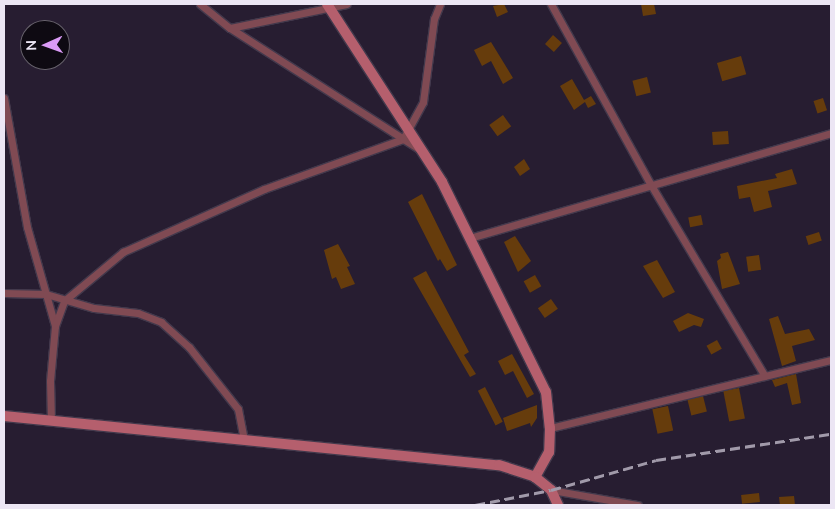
<!DOCTYPE html>
<style>
body{margin:0}
#map{position:relative;width:835px;height:509px;overflow:hidden;background:#271d31;font-family:Mulish,sans-serif}
div>[style]{position:absolute}
.building>*{inset:0;background:#663c0c;transform-origin:0 0}
.roads{filter:drop-shadow(1px 0 #43394c) drop-shadow(-1px 0 #43394c) drop-shadow(0 1px #43394c) drop-shadow(0 -1px #43394c)}
.street>*{height:7px;margin:-3.5px;padding:0 3.5px;transform-origin:3.5px;border-radius:3.5px;background:#804a53}
.secondary>*{height:10px;margin:-5px;padding:0 5px;transform-origin:5px;border-radius:5px;background:#b55f6d}
.rail>*{height:2.5px;margin-top:-1.25px;transform-origin:0;background:repeating-linear-gradient(90deg,#a19aaa 0 10px,transparent 0 15px)}
span{translate:-50% -50%;white-space:nowrap;text-align:center;line-height:1.15;-webkit-text-stroke:4.5px #0e0a12;paint-order:stroke}
.frame{position:absolute;inset:0;border:5px solid #ece6f4;pointer-events:none}
.north{position:absolute;left:20px;top:20px;width:50px;height:50px;box-sizing:border-box;background:#0e0a12;border:1px solid #67626c;border-radius:50%;rotate:268deg;font-size:14px;font-weight:700;line-height:20px;text-align:center;color:#ece6f4}
.north::after{content:'';display:block;margin:auto;width:18px;height:22px;background:#da9af6;clip-path:polygon(50% 0,100% 100%,50% 72%,0 100%)}
</style>
<div id="map">
<div class="building">
<div style="clip-path:polygon(504px 4px,508px 12px,497px 17px,493px 6px)"></div>
<div style="clip-path:polygon(641px 4px,654px 4px,656px 14px,643px 16px)"></div>
<div style="left:553px;top:35px;width:12px;height:12px;rotate:42deg"></div>
<div style="clip-path:polygon(491px 42px,513px 78px,503px 84px,491px 61px,482px 66px,474px 50px)"></div>
<div style="left:741px;top:56px;width:19px;height:25px;rotate:74deg"></div>
<div style="left:647px;top:77px;width:16px;height:15px;rotate:76deg"></div>
<div style="clip-path:polygon(572px 79px,584px 100px,591px 96px,596px 104px,588px 108px,585px 102px,574px 110px,560px 86px)"></div>
<div style="left:823px;top:98px;width:13px;height:10px;rotate:72deg"></div>
<div style="left:503px;top:115px;width:14px;height:17px;rotate:54deg"></div>
<div style="left:728px;top:131px;width:13px;height:16px;rotate:86deg"></div>
<div style="clip-path:polygon(524px 159px,530px 169px,520px 176px,514px 167px)"></div>
<div style="clip-path:polygon(792px 169px,797px 184px,768px 191px,772px 207px,754px 212px,750px 197px,739px 199px,737px 186px,777px 178px,775px 174px)"></div>
<div style="clip-path:polygon(422px 194px,457px 265px,447px 271px,440px 259px,438px 261px,408px 202px)"></div>
<div style="left:701px;top:215px;width:10px;height:13px;rotate:79deg"></div>
<div style="left:819px;top:232px;width:9px;height:14px;rotate:72deg"></div>
<div style="clip-path:polygon(515px 236px,531px 261px,518px 272px,504px 242px)"></div>
<div style="clip-path:polygon(338px 244px,350px 266px,347px 267px,355px 284px,341px 289px,336px 277px,332px 279px,324px 250px)"></div>
<div style="clip-path:polygon(728px 252px,740px 284px,722px 289px,717px 261px,721px 258px,720px 254px)"></div>
<div style="left:759px;top:255px;width:15px;height:13px;rotate:82deg"></div>
<div style="clip-path:polygon(657px 260px,675px 292px,663px 298px,643px 266px)"></div>
<div style="clip-path:polygon(426px 271px,469px 352px,464px 355px,476px 374px,470px 377px,413px 278px)"></div>
<div style="left:535px;top:275px;width:13px;height:13px;rotate:61deg"></div>
<div style="left:551px;top:299px;width:12px;height:16px;rotate:55deg"></div>
<div style="clip-path:polygon(688px 313px,704px 319px,701px 327px,694px 325px,679px 332px,673px 321px)"></div>
<div style="clip-path:polygon(778px 316px,785px 334px,809px 329px,815px 340px,792px 346px,796px 361px,782px 366px,769px 319px)"></div>
<div style="left:717px;top:340px;width:10px;height:12px;rotate:61deg"></div>
<div style="clip-path:polygon(512px 354px,534px 394px,527px 398px,513px 371px,505px 375px,498px 361px)"></div>
<div style="clip-path:polygon(796px 374px,801px 403px,792px 405px,787px 383px,775px 387px,772px 380px)"></div>
<div style="left:485px;top:387px;width:39px;height:8px;rotate:63deg"></div>
<div style="left:739px;top:388px;width:31px;height:16px;rotate:79deg"></div>
<div style="left:703px;top:396px;width:16px;height:16px;rotate:76deg"></div>
<div style="clip-path:polygon(537px 405px,537px 418px,531px 427px,530px 423px,507px 431px,503px 418px)"></div>
<div style="left:668px;top:406px;width:25px;height:16px;rotate:78deg"></div>
<div style="left:759px;top:493px;width:9px;height:18px;rotate:84deg"></div>
<div style="clip-path:polygon(794px 496px,795px 505px,780px 505px,779px 497px)"></div>
</div>
<div class="roads">
<div class="street">
<div style="left:200px;top:4px;width:38px;rotate:39deg"></div>
<div style="left:230px;top:28px;width:224px;rotate:32.6deg"></div>
<div style="left:551px;top:4px;width:207px;rotate:61.1deg"></div>
<div style="left:651px;top:185px;width:222px;rotate:59.2deg"></div>
<div style="left:230px;top:28px;width:119px;rotate:-11.6deg"></div>
<div style="left:4px;top:98px;width:131px;rotate:79.9deg"></div>
<div style="left:27px;top:227px;width:103px;rotate:74.2deg"></div>
<div style="left:470px;top:238px;width:376px;rotate:-16.2deg"></div>
<div style="left:4px;top:293px;width:42px;rotate:1.4deg"></div>
<div style="left:46px;top:294px;width:50px;rotate:16.3deg"></div>
<div style="left:94px;top:308px;width:44px;rotate:6.5deg"></div>
<div style="left:138px;top:313px;width:25px;rotate:21deg"></div>
<div style="left:161px;top:322px;width:38px;rotate:42deg"></div>
<div style="left:189px;top:347px;width:79px;rotate:51.7deg"></div>
<div style="left:238px;top:409px;width:32px;rotate:79deg"></div>
<div style="left:51px;top:421px;width:40px;rotate:-91.4deg"></div>
<div style="left:50px;top:381px;width:55px;rotate:-84.8deg"></div>
<div style="left:55px;top:326px;width:27px;rotate:-70deg"></div>
<div style="left:64px;top:301px;width:77px;rotate:-39.7deg"></div>
<div style="left:123px;top:252px;width:154px;rotate:-24.1deg"></div>
<div style="left:264px;top:189px;width:148px;rotate:-19.8deg"></div>
<div style="left:403px;top:139px;width:42px;rotate:-61.6deg"></div>
<div style="left:423px;top:102px;width:84px;rotate:-82.5deg"></div>
<div style="left:434px;top:19px;width:16px;rotate:-68deg"></div>
<div style="left:550px;top:428px;width:289px;rotate:-13.6deg"></div>
<div style="left:551px;top:490px;width:88px;rotate:9.8deg"></div>
</div>
<div class="secondary">
<div style="left:327px;top:4px;width:212px;rotate:57.1deg"></div>
<div style="left:442px;top:182px;width:234px;rotate:63.7deg"></div>
<div style="left:546px;top:392px;width:36px;rotate:84deg"></div>
<div style="left:550px;top:428px;width:24px;rotate:92deg"></div>
<div style="left:549px;top:452px;width:29px;rotate:119deg"></div>
<div style="left:4px;top:416px;width:497px;rotate:5.7deg"></div>
<div style="left:499px;top:465px;width:38px;rotate:18deg"></div>
<div style="left:535px;top:477px;width:21px;rotate:39deg"></div>
<div style="left:551px;top:490px;width:17px;rotate:65deg"></div>
</div>
</div>
<div class="rail">
<div style="left:475px;top:505px;width:77px;rotate:-11.2deg"></div>
<div style="left:551px;top:490px;width:109px;rotate:-15.9deg"></div>
<div style="left:656px;top:460px;width:177px;rotate:-8.5deg"></div>
</div>
<div class="frame"></div>
<div class="north">N</div>
</div>
